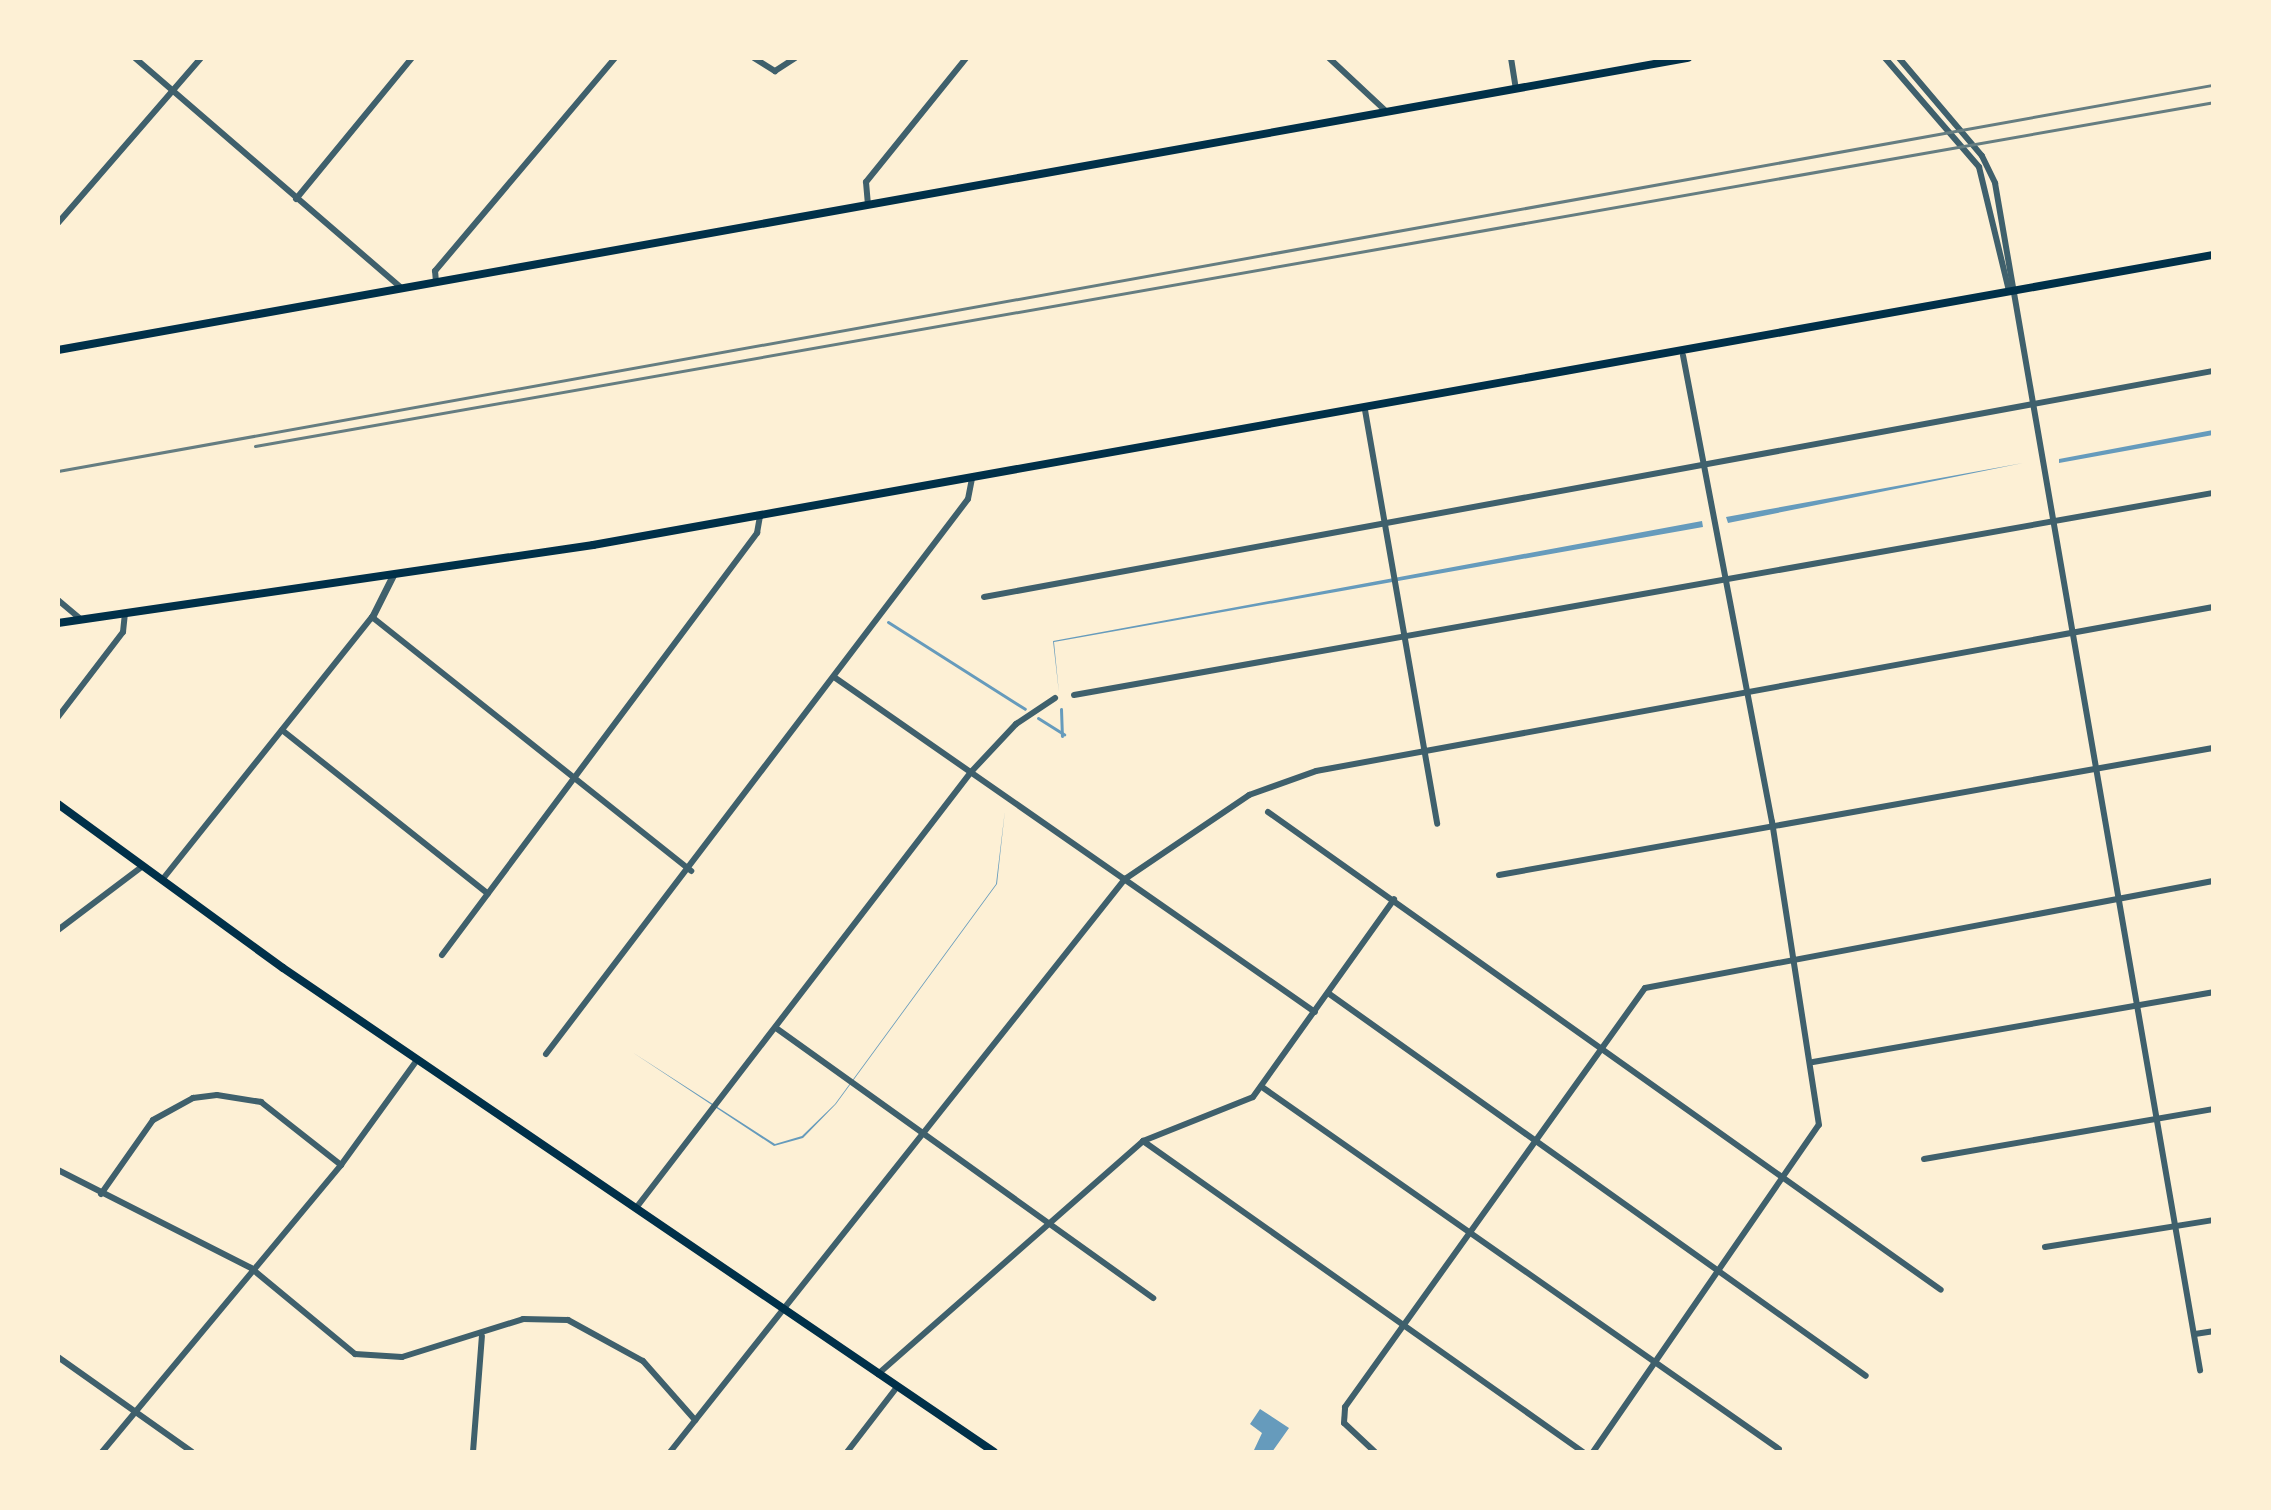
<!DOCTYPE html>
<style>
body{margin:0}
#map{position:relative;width:2271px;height:1510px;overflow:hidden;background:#fdf0d5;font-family:Ubuntu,sans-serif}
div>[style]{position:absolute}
.water>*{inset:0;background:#669bbc}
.stream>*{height:3px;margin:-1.5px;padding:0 1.5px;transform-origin:1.5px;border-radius:1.5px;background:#669bbc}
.minor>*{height:6px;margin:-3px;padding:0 3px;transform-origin:3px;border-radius:3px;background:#3f606c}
.tertiary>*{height:7px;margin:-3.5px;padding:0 3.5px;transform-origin:3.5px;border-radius:3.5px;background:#3f606c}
.secondary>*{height:8px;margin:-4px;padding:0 4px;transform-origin:4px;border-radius:4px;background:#003049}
.rail>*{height:3px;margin:-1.5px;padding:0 1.5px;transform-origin:1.5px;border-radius:1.5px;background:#657d81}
span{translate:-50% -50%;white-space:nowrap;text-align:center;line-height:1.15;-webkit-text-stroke:8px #fdf0d5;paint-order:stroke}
.frame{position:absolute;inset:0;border:60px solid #fdf0d5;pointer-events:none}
</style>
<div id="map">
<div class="water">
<div style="clip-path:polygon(2213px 430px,2213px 435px,2059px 463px,2059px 459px)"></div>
<div style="clip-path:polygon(2023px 463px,1728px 523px,1726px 517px)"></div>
<div style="clip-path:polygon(1702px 521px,1703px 527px,1054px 642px,1059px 693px,1053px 641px)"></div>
<div style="clip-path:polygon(1005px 810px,997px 884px,836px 1104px,803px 1138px,774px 1146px,632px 1052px,775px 1144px,802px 1136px,835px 1104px,996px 884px)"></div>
<div style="clip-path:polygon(1260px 1409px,1289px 1428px,1272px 1452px,1254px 1450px,1262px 1433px,1250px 1424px)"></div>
</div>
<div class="stream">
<div style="left:888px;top:622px;width:162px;rotate:32.4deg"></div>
<div style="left:1061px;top:709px;width:27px;rotate:88deg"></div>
<div style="left:1038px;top:718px;width:31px;rotate:32deg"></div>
</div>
<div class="minor">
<div style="left:135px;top:58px;width:352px;rotate:40.8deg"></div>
<div style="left:754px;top:58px;width:25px;rotate:32deg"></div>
<div style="left:775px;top:71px;width:24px;rotate:-33deg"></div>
<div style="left:1329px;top:58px;width:79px;rotate:43deg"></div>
<div style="left:1511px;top:58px;width:30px;rotate:81deg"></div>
<div style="left:1885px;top:58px;width:144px;rotate:49.2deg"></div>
<div style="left:1979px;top:167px;width:128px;rotate:76.4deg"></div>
<div style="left:1899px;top:58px;width:128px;rotate:49.7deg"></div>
<div style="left:1982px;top:156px;width:30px;rotate:64deg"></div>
<div style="left:1995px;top:183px;width:1205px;rotate:80.2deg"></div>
<div style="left:296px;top:199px;width:183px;rotate:-50.6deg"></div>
<div style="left:868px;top:205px;width:23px;rotate:-95deg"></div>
<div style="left:866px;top:182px;width:159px;rotate:-51.1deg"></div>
<div style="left:58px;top:223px;width:218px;rotate:-49.1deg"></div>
<div style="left:436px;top:282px;width:11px;rotate:-95deg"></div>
<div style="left:435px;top:271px;width:279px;rotate:-49.8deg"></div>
<div style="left:1365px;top:410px;width:420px;rotate:80.1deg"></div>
<div style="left:984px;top:597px;width:1250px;rotate:-10.42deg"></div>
<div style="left:58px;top:600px;width:31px;rotate:40deg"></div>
<div style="left:834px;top:677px;width:586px;rotate:34.86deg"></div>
<div style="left:1074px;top:695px;width:1157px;rotate:-10.06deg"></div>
<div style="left:58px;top:717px;width:107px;rotate:-52.6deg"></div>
<div style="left:123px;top:632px;width:19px;rotate:-84deg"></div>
<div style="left:282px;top:730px;width:263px;rotate:38.5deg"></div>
<div style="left:1268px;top:812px;width:825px;rotate:35.38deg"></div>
<div style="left:1499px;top:875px;width:725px;rotate:-10.09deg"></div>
<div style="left:162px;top:880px;width:337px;rotate:-51.4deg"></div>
<div style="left:372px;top:617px;width:408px;rotate:38.5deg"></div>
<div style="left:58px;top:930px;width:106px;rotate:-37deg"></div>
<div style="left:442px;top:955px;width:527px;rotate:-53.26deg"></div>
<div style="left:757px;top:533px;width:17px;rotate:-80deg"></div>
<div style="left:1328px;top:993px;width:660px;rotate:35.45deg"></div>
<div style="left:776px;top:1028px;width:464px;rotate:35.6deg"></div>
<div style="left:546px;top:1054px;width:697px;rotate:-52.75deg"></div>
<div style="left:968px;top:499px;width:20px;rotate:-79deg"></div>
<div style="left:1813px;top:1062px;width:406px;rotate:-9.9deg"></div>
<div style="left:1262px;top:1087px;width:631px;rotate:35deg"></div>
<div style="left:1143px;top:1141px;width:539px;rotate:35.25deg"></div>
<div style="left:1924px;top:1159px;width:293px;rotate:-9.8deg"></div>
<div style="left:58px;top:1170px;width:216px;rotate:26.9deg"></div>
<div style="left:251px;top:1268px;width:135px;rotate:39.6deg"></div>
<div style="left:355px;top:1354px;width:47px;rotate:3.7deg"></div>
<div style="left:402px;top:1357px;width:127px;rotate:-17.4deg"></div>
<div style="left:523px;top:1319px;width:45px;rotate:1.3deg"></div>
<div style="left:568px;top:1320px;width:85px;rotate:28.7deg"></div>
<div style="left:643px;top:1361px;width:79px;rotate:48.6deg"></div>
<div style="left:101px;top:1194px;width:90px;rotate:-54.9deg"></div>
<div style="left:153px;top:1120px;width:46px;rotate:-28.8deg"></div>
<div style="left:193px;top:1098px;width:24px;rotate:-7deg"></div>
<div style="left:217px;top:1095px;width:45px;rotate:9deg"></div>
<div style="left:261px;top:1102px;width:102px;rotate:38.2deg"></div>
<div style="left:636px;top:1208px;width:550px;rotate:-52.46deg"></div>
<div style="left:971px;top:772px;width:66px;rotate:-46.8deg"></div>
<div style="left:1016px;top:724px;width:47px;rotate:-33.7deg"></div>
<div style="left:2045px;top:1247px;width:170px;rotate:-9.1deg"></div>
<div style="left:2195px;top:1334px;width:18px;rotate:-9deg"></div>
<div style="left:58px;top:1357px;width:164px;rotate:35.3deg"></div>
<div style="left:878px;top:1374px;width:353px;rotate:-41.3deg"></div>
<div style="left:1143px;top:1141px;width:118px;rotate:-21.8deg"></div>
<div style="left:1253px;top:1097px;width:243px;rotate:-54.5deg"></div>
<div style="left:102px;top:1452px;width:373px;rotate:-50.2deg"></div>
<div style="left:341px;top:1165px;width:130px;rotate:-54.1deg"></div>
<div style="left:473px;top:1452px;width:116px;rotate:-85.6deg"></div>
<div style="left:670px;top:1452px;width:732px;rotate:-51.55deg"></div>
<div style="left:1125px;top:879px;width:150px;rotate:-34.1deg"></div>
<div style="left:1249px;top:795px;width:71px;rotate:-19.7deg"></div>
<div style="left:1316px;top:771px;width:912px;rotate:-10.36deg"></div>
<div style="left:847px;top:1452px;width:82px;rotate:-52.4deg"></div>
<div style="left:1375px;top:1452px;width:42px;rotate:-136.9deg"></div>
<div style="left:1344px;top:1423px;width:16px;rotate:-86deg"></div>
<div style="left:1345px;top:1407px;width:515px;rotate:-54.4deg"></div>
<div style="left:1645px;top:988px;width:578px;rotate:-10.67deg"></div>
<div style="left:1593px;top:1452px;width:397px;rotate:-55.4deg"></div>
<div style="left:1819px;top:1125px;width:307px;rotate:-98.8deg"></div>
<div style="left:1772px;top:822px;width:475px;rotate:-100.8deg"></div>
</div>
<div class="tertiary">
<div style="left:372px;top:617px;width:47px;rotate:-63.4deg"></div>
</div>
<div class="secondary">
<div style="left:58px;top:350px;width:1656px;rotate:-10.16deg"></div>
<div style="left:58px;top:623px;width:541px;rotate:-8.29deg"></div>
<div style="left:593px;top:545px;width:1646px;rotate:-10.15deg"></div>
<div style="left:58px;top:804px;width:278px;rotate:36.1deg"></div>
<div style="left:283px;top:968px;width:860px;rotate:34.24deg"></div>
</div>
<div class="rail">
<div style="left:255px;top:446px;width:1988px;rotate:-9.96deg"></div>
<div style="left:58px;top:471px;width:2189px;rotate:-10.16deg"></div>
</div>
<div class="frame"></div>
</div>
